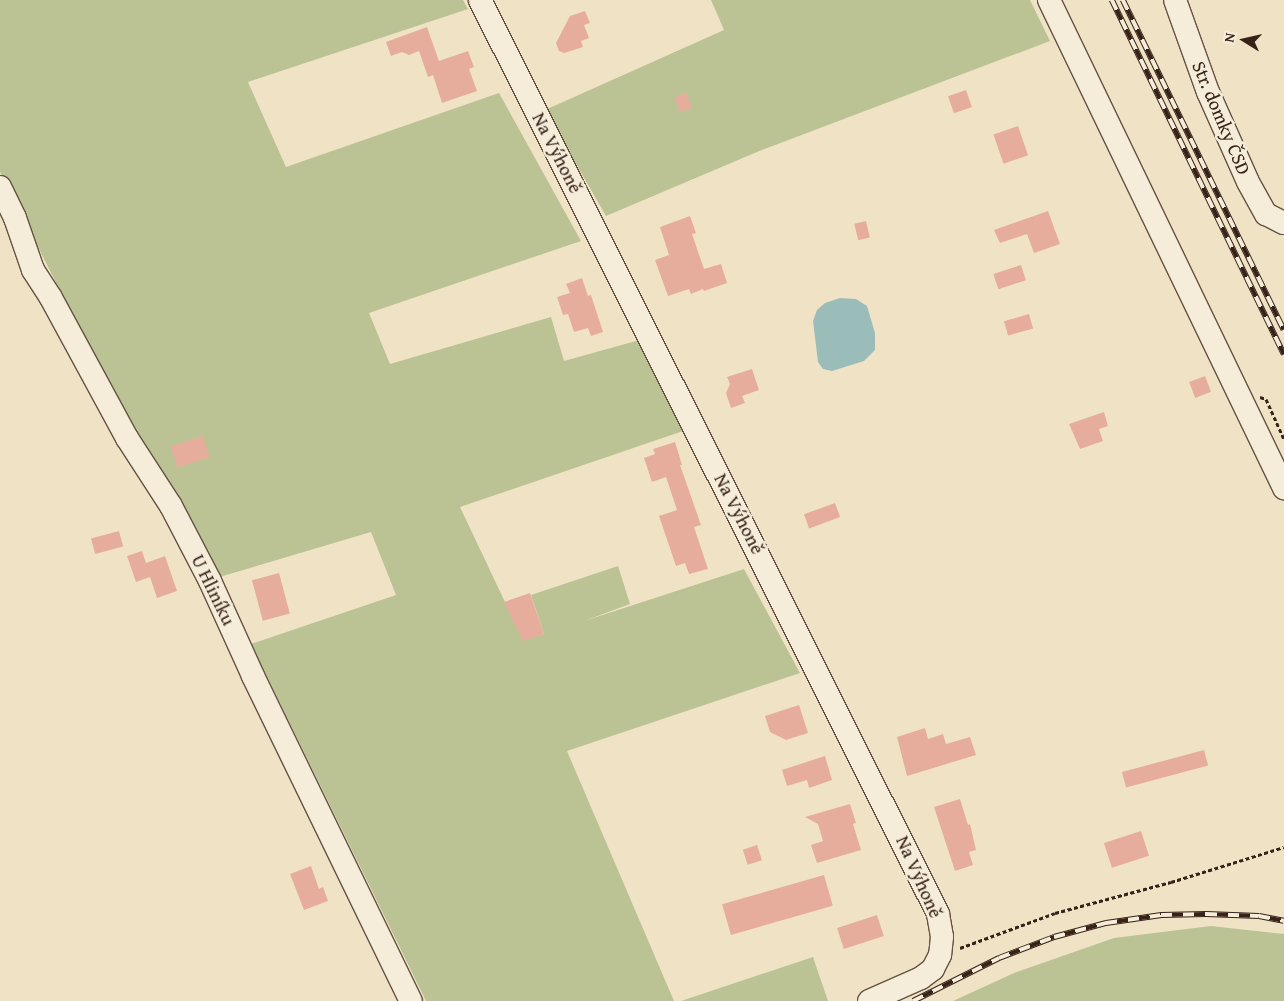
<!DOCTYPE html>
<meta charset="utf-8">
<style>
body{margin:0}
#map{position:relative;width:1284px;height:1001px;overflow:hidden;background:#f0e3c5;font-family:"Gentium Book Plus",serif}
div>[style]{position:absolute}
.green>*{inset:0;background:#bbc394}
.water>*{inset:0;background:#9bbdba}
.building>*{inset:0;background:#e6ad9c;transform-origin:0 0}
.path>*{height:3px;margin-top:-1.5px;transform-origin:0;background:repeating-linear-gradient(90deg,#372219 0 4px,transparent 0 6.5px)}
.roads{filter:drop-shadow(1px 0 #655244) drop-shadow(-1px 0 #655244) drop-shadow(0 1px #655244) drop-shadow(0 -1px #655244)}
.minor>*{height:22px;margin:-11px;padding:0 11px;transform-origin:11px;border-radius:11px;background:#f5edd9}
.rail>*{height:5.5px;margin-top:-2.75px;transform-origin:0;background:repeating-linear-gradient(90deg,#f5edd9 0 11px,#372219 0 22px);box-sizing:border-box;border-block:1px solid #372219}
span{translate:-50% -50%;white-space:nowrap;text-align:center;line-height:1.15;-webkit-text-stroke:5px #f5edd9;paint-order:stroke}
.street-label{font-size:19px;color:#372219}
.north{position:absolute;left:1219px;top:15px;width:50px;height:50px;-webkit-text-stroke:4px #f5edd9;paint-order:stroke;rotate:280deg;font-size:14px;font-weight:700;line-height:20px;text-align:center;color:#372219}
.north::after{content:'';display:block;margin:auto;width:18px;height:22px;background:#372219;clip-path:polygon(50% 0,100% 100%,50% 72%,0 100%)}
</style>
<div id="map">
<div class="green">
<div style="clip-path:polygon(0 0,463px 0,468px 9px,248px 82px,286px 167px,499px 93px,581px 241px,369px 313px,390px 364px,551px 317px,564px 361px,643px 339px,686px 430px,460px 507px,523px 640px,544px 634px,531px 595px,618px 566px,630px 604px,584px 621px,744px 569px,800px 673px,567px 751px,674px 1001px,426px 1001px,251px 644px,396px 595px,371px 532px,216px 578px,114px 397px,0 172px)"></div>
<div style="clip-path:polygon(711px 0,1030px 0,1050px 41px,757px 152px,606px 216px,545px 110px,724px 30px)"></div>
<div style="clip-path:polygon(1211px 926px,1284px 934px,1284px 1001px,953px 1001px,1014px 973px,1114px 938px)"></div>
<div style="clip-path:polygon(813px 957px,828px 1001px,681px 1001px)"></div>
</div>
<div class="water">
<div style="clip-path:polygon(840px 298px,856px 299px,867px 306px,875px 333px,875px 350px,864px 361px,832px 371px,823px 369px,818px 362px,813px 321px,817px 310px,825px 303px)"></div>
</div>
<div class="building">
<div style="clip-path:polygon(585px 11px,590px 23px,584px 25px,589px 38px,581px 41px,583px 47px,564px 53px,559px 51px,556px 43px,570px 16px)"></div>
<div style="clip-path:polygon(427px 27px,439px 61px,468px 51px,474px 67px,469px 69px,477px 91px,442px 103px,433px 75px,428px 77px,419px 51px,409px 55px,402px 52px,391px 56px,386px 42px)"></div>
<div style="left:966px;top:90px;width:18px;height:19px;rotate:71deg"></div>
<div style="left:687px;top:93px;width:16px;height:13px;rotate:72deg"></div>
<div style="left:1018px;top:126px;width:31px;height:26px;rotate:71deg"></div>
<div style="clip-path:polygon(1048px 211px,1060px 244px,1034px 253px,1027px 234px,1000px 243px,994px 230px)"></div>
<div style="clip-path:polygon(690px 216px,696px 233px,692px 234px,704px 269px,721px 264px,727px 283px,704px 291px,703px 289px,691px 294px,689px 289px,668px 296px,655px 260px,669px 255px,660px 227px)"></div>
<div style="left:866px;top:221px;width:17px;height:12px;rotate:77deg"></div>
<div style="left:1021px;top:265px;width:16px;height:29px;rotate:72deg"></div>
<div style="clip-path:polygon(582px 278px,588px 296px,591px 295px,603px 332px,591px 336px,588px 328px,574px 332px,568px 314px,563px 315px,557px 297px,570px 293px,566px 284px)"></div>
<div style="left:1029px;top:314px;width:15px;height:26px;rotate:74deg"></div>
<div style="clip-path:polygon(752px 369px,759px 390px,742px 396px,745px 403px,731px 408px,726px 393px,730px 384px,727px 377px)"></div>
<div style="left:1205px;top:376px;width:17px;height:17px;rotate:69deg"></div>
<div style="clip-path:polygon(1104px 412px,1108px 426px,1099px 429px,1103px 441px,1080px 449px,1069px 424px)"></div>
<div style="left:203px;top:436px;width:22px;height:34px;rotate:72deg"></div>
<div style="clip-path:polygon(675px 442px,682px 465px,680px 465px,701px 525px,694px 527px,708px 569px,689px 574px,685px 563px,676px 566px,659px 516px,677px 510px,666px 477px,652px 482px,644px 458px,655px 454px,653px 449px)"></div>
<div style="left:835px;top:503px;width:15px;height:33px;rotate:70deg"></div>
<div style="left:119px;top:531px;width:16px;height:29px;rotate:75deg"></div>
<div style="clip-path:polygon(142px 551px,146px 563px,165px 556px,177px 591px,157px 598px,150px 577px,136px 582px,127px 556px)"></div>
<div style="left:279px;top:573px;width:42px;height:28px;rotate:75deg"></div>
<div style="clip-path:polygon(530px 593px,544px 634px,523px 641px,504px 602px)"></div>
<div style="clip-path:polygon(799px 705px,808px 733px,786px 740px,770px 732px,765px 716px)"></div>
<div style="clip-path:polygon(925px 728px,928px 739px,943px 734px,946px 744px,970px 737px,976px 755px,907px 776px,897px 737px)"></div>
<div style="left:1204px;top:750px;width:16px;height:85px;rotate:75deg"></div>
<div style="clip-path:polygon(825px 756px,832px 780px,809px 788px,807px 780px,787px 786px,782px 770px)"></div>
<div style="clip-path:polygon(960px 799px,968px 825px,970px 824px,976px 850px,969px 852px,973px 865px,955px 871px,934px 807px)"></div>
<div style="clip-path:polygon(850px 804px,856px 823px,853px 824px,861px 850px,817px 863px,811px 845px,823px 841px,818px 824px,805px 817px)"></div>
<div style="left:1141px;top:831px;width:26px;height:39px;rotate:72deg"></div>
<div style="left:757px;top:845px;width:16px;height:15px;rotate:72deg"></div>
<div style="clip-path:polygon(311px 866px,319px 889px,323px 887px,328px 901px,304px 910px,290px 874px)"></div>
<div style="left:824px;top:875px;width:32px;height:106px;rotate:74deg"></div>
<div style="left:877px;top:915px;width:22px;height:42px;rotate:72deg"></div>
</div>
<div class="path">
<div style="left:1260px;top:397px;width:6px;rotate:18deg"></div>
<div style="left:1266px;top:399px;width:44px;rotate:65.8deg"></div>
<div style="left:960px;top:948px;width:101px;rotate:-20.2deg"></div>
<div style="left:1055px;top:913px;width:120px;rotate:-15deg"></div>
<div style="left:1171px;top:882px;width:118px;rotate:-17.2deg"></div>
</div>
<div class="roads">
<div class="minor">
<div style="left:480px;top:0;width:1022px;rotate:63.38deg"></div>
<div style="left:938px;top:914px;width:23px;rotate:80deg"></div>
<div style="left:942px;top:937px;width:18px;rotate:96deg"></div>
<div style="left:940px;top:955px;width:16px;rotate:117deg"></div>
<div style="left:933px;top:969px;width:15px;rotate:143deg"></div>
<div style="left:921px;top:978px;width:57px;rotate:156.1deg"></div>
<div style="left:1049px;top:0;width:542px;rotate:64.29deg"></div>
<div style="left:1175px;top:0;width:98px;rotate:70.3deg"></div>
<div style="left:1208px;top:92px;width:98px;rotate:66deg"></div>
<div style="left:1248px;top:182px;width:37px;rotate:61deg"></div>
<div style="left:1266px;top:214px;width:20px;rotate:27deg"></div>
<div style="left:0;top:187px;width:34px;rotate:64deg"></div>
<div style="left:15px;top:218px;width:55px;rotate:70.9deg"></div>
<div style="left:33px;top:270px;width:33px;rotate:57deg"></div>
<div style="left:51px;top:298px;width:159px;rotate:61.5deg"></div>
<div style="left:127px;top:438px;width:81px;rotate:57.1deg"></div>
<div style="left:171px;top:506px;width:85px;rotate:62.5deg"></div>
<div style="left:210px;top:581px;width:104px;rotate:65.6deg"></div>
<div style="left:253px;top:676px;width:361px;rotate:64.1deg"></div>
</div>
</div>
<div class="rail">
<div style="left:1112px;top:0;width:394px;rotate:64.1deg"></div>
<div style="left:1123px;top:0;width:367px;rotate:64deg"></div>
<div style="left:913px;top:1001px;width:96px;rotate:-26.6deg"></div>
<div style="left:999px;top:958px;width:59px;rotate:-20.9deg"></div>
<div style="left:1054px;top:937px;width:54px;rotate:-15.1deg"></div>
<div style="left:1106px;top:923px;width:56px;rotate:-8.3deg"></div>
<div style="left:1161px;top:915px;width:45px;rotate:-1.3deg"></div>
<div style="left:1206px;top:914px;width:53px;rotate:2.2deg"></div>
<div style="left:1259px;top:916px;width:25px;rotate:11deg"></div>
</div>
<div class="street-label">
<span style="left:1221px;top:118px;rotate:67deg">Str. domky ČSD</span>
<span style="left:557px;top:153px;rotate:63deg">Na Výhoně</span>
<span style="left:739px;top:514px;rotate:63deg">Na Výhoně</span>
<span style="left:213px;top:590px;rotate:64deg">U Hliníku</span>
<span style="left:919px;top:877px;rotate:66deg">Na Výhoně</span>
</div>
<div class="north">N</div>
</div>
